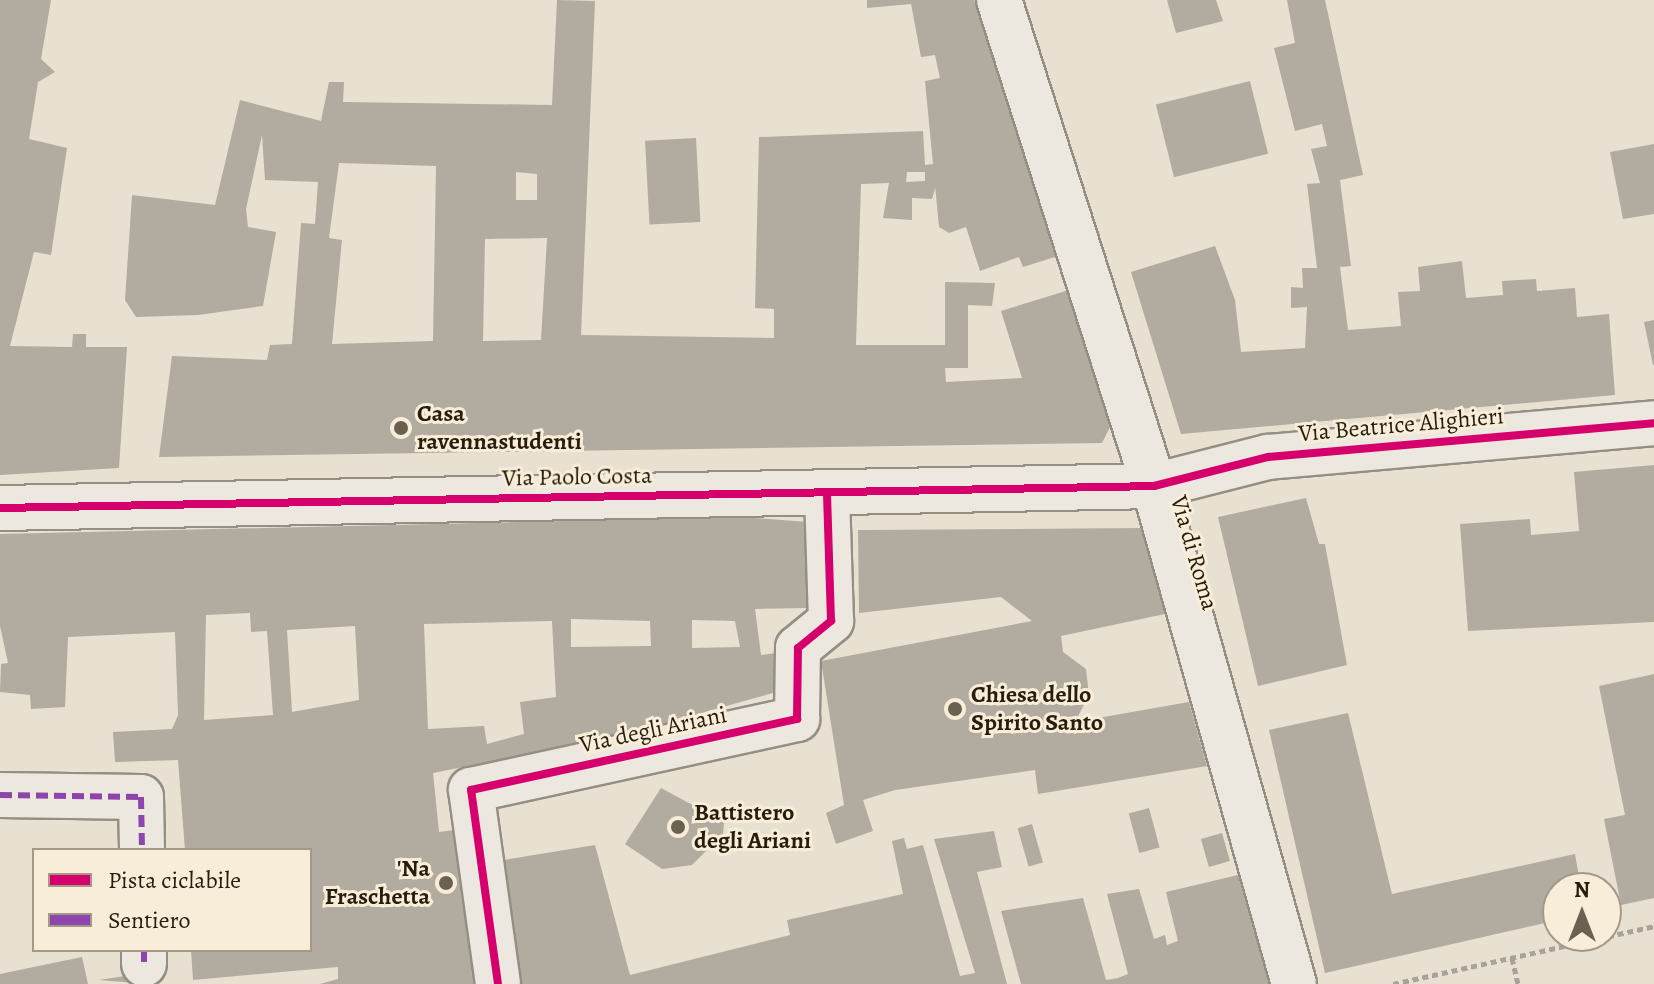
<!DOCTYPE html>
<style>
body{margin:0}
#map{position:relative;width:1654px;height:984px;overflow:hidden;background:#e8e0d0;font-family:Alegreya,serif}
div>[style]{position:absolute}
.building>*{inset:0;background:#b2aba0;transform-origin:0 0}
.path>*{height:5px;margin-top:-2.5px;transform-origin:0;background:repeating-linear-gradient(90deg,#a7a29a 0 6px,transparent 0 10px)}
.roads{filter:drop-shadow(2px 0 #948e83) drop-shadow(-2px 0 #948e83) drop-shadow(0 2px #948e83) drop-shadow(0 -2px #948e83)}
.street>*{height:44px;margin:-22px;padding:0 22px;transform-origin:22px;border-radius:22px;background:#ece8e0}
.quiet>*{height:6px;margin-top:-3px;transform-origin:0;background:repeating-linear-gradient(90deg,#8e44ad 0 12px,transparent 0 18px)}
.cycleway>*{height:8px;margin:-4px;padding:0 4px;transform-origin:4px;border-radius:4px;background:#d6006c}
.dots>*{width:22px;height:22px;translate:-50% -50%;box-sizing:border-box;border:4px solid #f7edd9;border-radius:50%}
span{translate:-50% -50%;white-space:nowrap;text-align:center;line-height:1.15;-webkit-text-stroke:6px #f7edd9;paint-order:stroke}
.poi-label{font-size:24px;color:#281c0c;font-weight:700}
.left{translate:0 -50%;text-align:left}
.right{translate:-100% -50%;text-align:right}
.street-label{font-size:24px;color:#281c0c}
.legend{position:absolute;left:32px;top:848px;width:280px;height:104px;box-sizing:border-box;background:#f7edd9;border:2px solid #a49987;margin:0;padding:10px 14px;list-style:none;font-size:24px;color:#281c0c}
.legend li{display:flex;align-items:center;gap:16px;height:40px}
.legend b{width:40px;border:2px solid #a49987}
.north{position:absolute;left:1542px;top:872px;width:80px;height:80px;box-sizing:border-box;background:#f7edd9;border:2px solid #a49987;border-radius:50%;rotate:0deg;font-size:22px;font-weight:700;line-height:32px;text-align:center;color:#281c0c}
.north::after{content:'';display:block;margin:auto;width:28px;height:36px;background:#6b6151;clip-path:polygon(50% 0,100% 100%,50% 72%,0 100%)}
</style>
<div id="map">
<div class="building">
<div style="clip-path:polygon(0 0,51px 0,41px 59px,55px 72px,38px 82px,29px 139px,67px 148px,51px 255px,34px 252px,10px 346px,72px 347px,73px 334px,86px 334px,86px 347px,127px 347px,119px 468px,0 475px)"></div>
<div style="clip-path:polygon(evenodd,557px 0,595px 1px,581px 335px,774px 338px,774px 309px,755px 308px,759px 137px,923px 131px,925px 165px,934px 164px,937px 182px,932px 199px,912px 198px,912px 220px,883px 218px,889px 183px,861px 184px,856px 345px,945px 345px,945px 282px,995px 283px,992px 306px,968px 305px,968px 368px,945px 368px,946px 382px,1022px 378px,1001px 311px,1069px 290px,1112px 423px,1102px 443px,159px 457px,172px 356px,267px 360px,270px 345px,292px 344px,301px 223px,315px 224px,318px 182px,265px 180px,262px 135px,246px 209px,248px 227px,276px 232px,263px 306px,198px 315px,136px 317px,125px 300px,132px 195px,215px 205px,240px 100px,321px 121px,329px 82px,344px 82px,343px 102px,552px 105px,557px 0,339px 163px,436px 166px,433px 341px,332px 344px,342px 240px,329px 238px,339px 163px,557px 0,516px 172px,537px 174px,537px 200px,516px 200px,516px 172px,557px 0,907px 172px,925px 172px,925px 181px,906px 182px,907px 172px,557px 0,547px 238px,541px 340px,483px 341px,485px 239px,547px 238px)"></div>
<div style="clip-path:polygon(867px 0,974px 0,1058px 256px,1023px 267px,1019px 257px,980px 271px,966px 227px,949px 233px,939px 227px,925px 81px,940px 78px,935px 55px,921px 57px,911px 4px,867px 8px)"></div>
<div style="clip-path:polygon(1167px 0,1216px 0,1223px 21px,1176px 33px)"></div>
<div style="clip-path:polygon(1287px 0,1325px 0,1363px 175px,1340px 180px,1351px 266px,1340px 267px,1348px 330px,1401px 326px,1398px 292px,1420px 291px,1418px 267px,1462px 261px,1466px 298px,1503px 295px,1502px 281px,1536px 279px,1537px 291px,1575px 288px,1577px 317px,1609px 314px,1615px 395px,1181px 434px,1131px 272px,1215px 246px,1235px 300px,1241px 352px,1305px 348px,1307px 307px,1291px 308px,1291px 287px,1303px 288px,1302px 268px,1317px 268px,1307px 184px,1320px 183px,1311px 149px,1327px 146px,1322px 124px,1295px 131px,1274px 48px,1295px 43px)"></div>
<div style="left:1250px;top:81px;width:75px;height:97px;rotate:76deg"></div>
<div style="left:696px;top:138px;width:84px;height:51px;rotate:87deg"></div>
<div style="clip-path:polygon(1654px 144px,1654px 214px,1623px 219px,1610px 152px)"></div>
<div style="clip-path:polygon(1654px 320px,1654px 365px,1653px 365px,1644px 322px)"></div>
<div style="clip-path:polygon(1654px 465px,1654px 622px,1468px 631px,1460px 524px,1530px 519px,1531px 535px,1579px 531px,1574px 472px)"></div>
<div style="clip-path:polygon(1306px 498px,1319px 544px,1325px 544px,1347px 665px,1258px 686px,1218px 517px)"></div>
<div style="clip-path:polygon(evenodd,740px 517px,808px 522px,807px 608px,755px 609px,761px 655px,777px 653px,780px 691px,619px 736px,433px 773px,439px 832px,462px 829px,482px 984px,320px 984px,338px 979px,338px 967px,193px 980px,191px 950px,310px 950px,310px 850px,185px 850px,178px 760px,115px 762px,113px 732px,172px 729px,178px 715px,175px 632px,68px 637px,65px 707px,31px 709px,30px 695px,0 692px,1px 664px,8px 663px,0 626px,0 534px,740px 517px,250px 613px,251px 632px,267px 631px,273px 715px,204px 720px,206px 615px,250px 613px,740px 517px,571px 619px,650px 621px,651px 646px,571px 647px,571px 619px,740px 517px,692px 620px,735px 621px,740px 647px,692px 648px,692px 620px,740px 517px,552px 621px,556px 697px,520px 702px,524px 734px,487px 744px,484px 726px,428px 729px,424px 624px,552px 621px,740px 517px,355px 626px,359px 700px,292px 712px,287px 630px,355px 626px)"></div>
<div style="clip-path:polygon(1143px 528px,1165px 614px,1061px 636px,1063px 652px,1086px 669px,1089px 695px,1075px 722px,1189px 702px,1207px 766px,1038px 794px,1035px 770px,895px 790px,863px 800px,873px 831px,836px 844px,826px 813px,844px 805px,821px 661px,1032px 621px,1001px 597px,859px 613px,858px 530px)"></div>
<div style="clip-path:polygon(1654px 674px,1654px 898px,1621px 905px,1604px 819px,1625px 815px,1599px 686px)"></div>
<div style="clip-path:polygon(1348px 713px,1392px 894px,1575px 854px,1581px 888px,1558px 888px,1558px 920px,1325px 973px,1269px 730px)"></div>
<div style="clip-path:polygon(661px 788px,724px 822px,723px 834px,692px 865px,662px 869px,625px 844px)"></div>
<div style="left:1149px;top:808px;width:41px;height:21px;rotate:75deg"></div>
<div style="left:1032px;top:824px;width:40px;height:15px;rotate:74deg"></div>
<div style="clip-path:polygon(994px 831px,1002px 867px,977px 872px,1007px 984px,517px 984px,498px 861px,595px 845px,630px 975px,790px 935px,787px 920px,903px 894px,892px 841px,904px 838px,907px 849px,923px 845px,960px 976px,975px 973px,934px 839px)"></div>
<div style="left:1222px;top:833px;width:29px;height:22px;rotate:74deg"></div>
<div style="clip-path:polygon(1238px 875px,1269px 984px,1021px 984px,1001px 911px,1083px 898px,1106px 980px,1118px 978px,1128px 974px,1107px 894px,1139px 889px,1154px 939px,1165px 935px,1167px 945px,1178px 941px,1166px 892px)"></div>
<div style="clip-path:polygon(82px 957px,88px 984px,0 984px,0 974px)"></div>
<div style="clip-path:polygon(144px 973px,147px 984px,99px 980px)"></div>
</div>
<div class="path">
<div style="left:1512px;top:958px;width:27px;rotate:77deg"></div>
<div style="left:1393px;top:984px;width:267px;rotate:-12.5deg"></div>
</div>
<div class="roads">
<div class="street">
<div style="left:999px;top:0;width:510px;rotate:72.31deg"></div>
<div style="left:1154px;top:486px;width:517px;rotate:74.3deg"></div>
<div style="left:0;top:508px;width:1154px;rotate:-1.09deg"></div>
<div style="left:1154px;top:486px;width:118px;rotate:-14.3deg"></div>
<div style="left:1268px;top:457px;width:387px;rotate:-5deg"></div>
<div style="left:0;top:795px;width:141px;rotate:0.8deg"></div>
<div style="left:141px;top:797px;width:53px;rotate:88.9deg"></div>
<div style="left:144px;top:950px;width:14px;rotate:90deg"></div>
<div style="left:498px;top:984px;width:196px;rotate:-97.9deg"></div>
<div style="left:471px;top:790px;width:334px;rotate:-12.3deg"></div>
<div style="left:797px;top:719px;width:71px;rotate:-89.2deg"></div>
<div style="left:798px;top:648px;width:43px;rotate:-39.3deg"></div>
<div style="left:831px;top:621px;width:129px;rotate:-91.8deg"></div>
</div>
</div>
<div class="quiet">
<div style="left:0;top:795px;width:141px;rotate:0.8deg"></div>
<div style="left:141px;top:797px;width:53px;rotate:88.9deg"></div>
<div style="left:144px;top:950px;width:14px;rotate:90deg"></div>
</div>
<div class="cycleway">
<div style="left:0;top:508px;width:1154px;rotate:-1.09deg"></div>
<div style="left:1154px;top:486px;width:118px;rotate:-14.3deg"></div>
<div style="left:1268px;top:457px;width:387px;rotate:-5deg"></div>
<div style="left:498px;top:984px;width:196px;rotate:-97.9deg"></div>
<div style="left:471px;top:790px;width:334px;rotate:-12.3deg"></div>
<div style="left:797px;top:719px;width:71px;rotate:-89.2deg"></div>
<div style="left:798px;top:648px;width:43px;rotate:-39.3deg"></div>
<div style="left:831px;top:621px;width:129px;rotate:-91.8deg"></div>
</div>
<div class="dots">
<div style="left:401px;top:428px;background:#6b6151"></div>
<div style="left:955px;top:709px;background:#6b6151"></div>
<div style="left:678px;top:827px;background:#6b6151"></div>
<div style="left:446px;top:883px;background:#6b6151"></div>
</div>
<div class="poi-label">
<span class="left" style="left:417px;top:428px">Casa<br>ravennastudenti</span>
<span class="left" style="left:971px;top:709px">Chiesa dello<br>Spirito Santo</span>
<span class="left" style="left:694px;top:827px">Battistero<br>degli Ariani</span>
<span class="right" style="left:430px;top:883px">'Na<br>Fraschetta</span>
</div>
<div class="street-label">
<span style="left:1401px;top:425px;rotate:-5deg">Via Beatrice Alighieri</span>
<span style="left:577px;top:477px;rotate:-1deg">Via Paolo Costa</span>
<span style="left:1194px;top:553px;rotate:74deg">Via di Roma</span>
<span style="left:653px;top:730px;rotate:-12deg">Via degli Ariani</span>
</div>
<ul class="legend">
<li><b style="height:10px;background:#d6006c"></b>Pista ciclabile</li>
<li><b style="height:10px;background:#8e44ad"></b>Sentiero</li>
</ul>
<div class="north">N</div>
</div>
